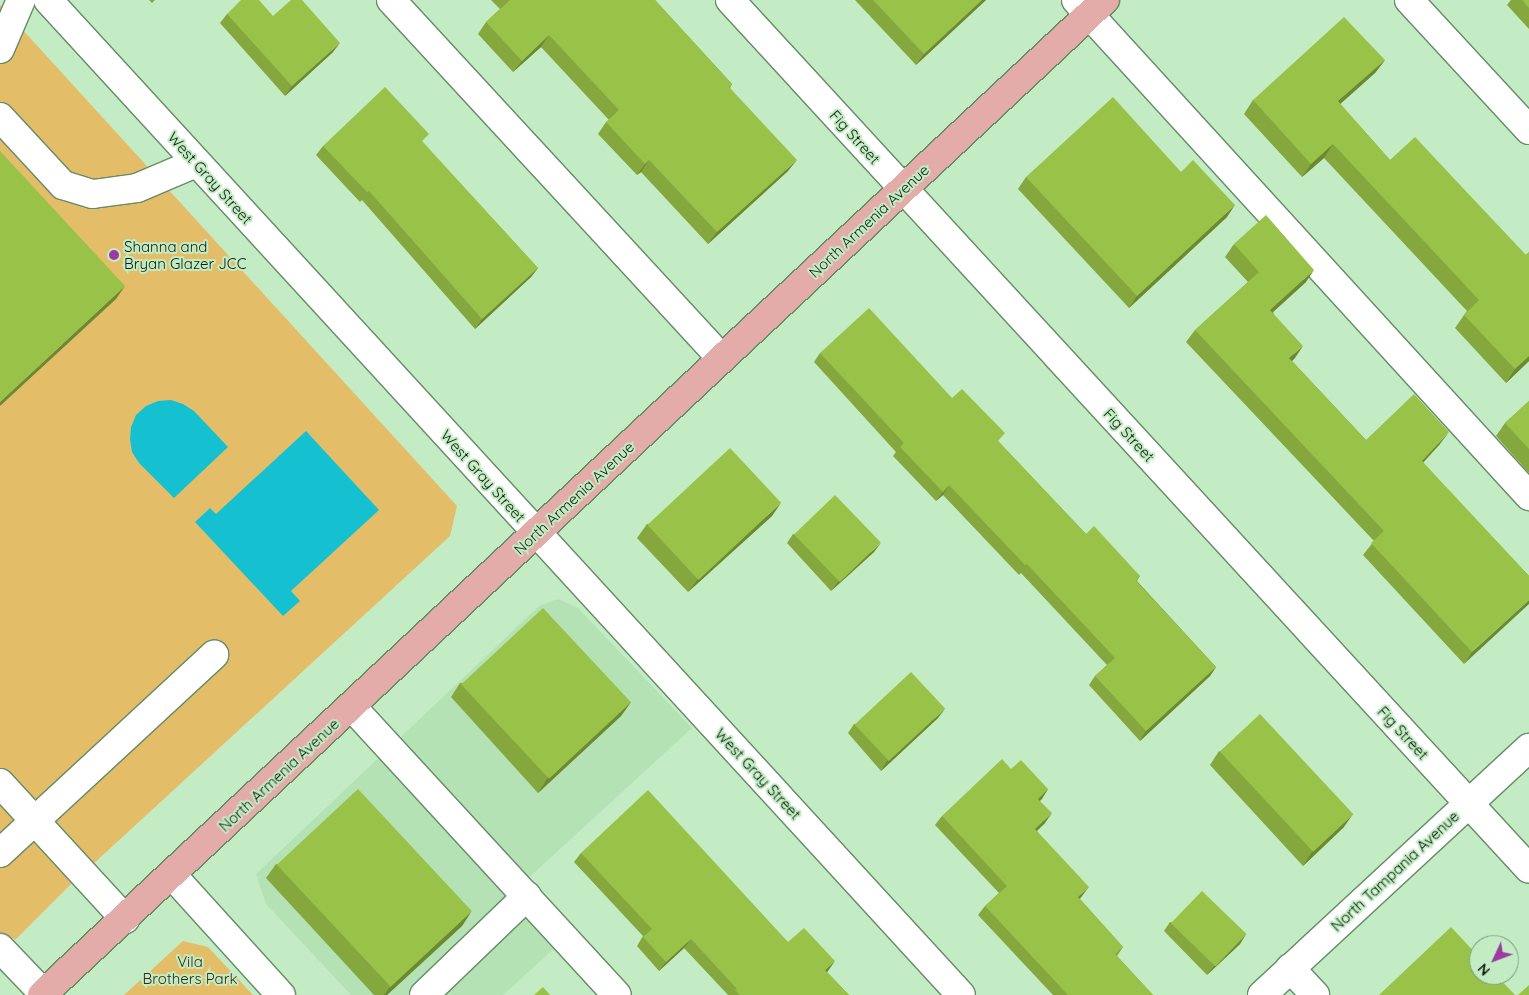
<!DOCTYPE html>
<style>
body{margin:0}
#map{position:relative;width:1529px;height:995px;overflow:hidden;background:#c3ecc4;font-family:Quicksand,sans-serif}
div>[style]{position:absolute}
.built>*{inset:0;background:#b4e2b5}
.green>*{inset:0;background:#e3bd68}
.water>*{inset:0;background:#15c1d1}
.roads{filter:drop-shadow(1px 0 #668b67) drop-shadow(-1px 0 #668b67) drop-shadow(0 1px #668b67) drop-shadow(0 -1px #668b67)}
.minor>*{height:28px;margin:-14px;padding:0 14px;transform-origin:14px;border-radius:14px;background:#fff}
.major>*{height:28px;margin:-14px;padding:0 14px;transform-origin:14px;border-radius:14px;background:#e3aca8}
.wall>*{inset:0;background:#84a73e}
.shaded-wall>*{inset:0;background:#6b8832}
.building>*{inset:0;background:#99c248;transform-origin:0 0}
.dots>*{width:14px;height:14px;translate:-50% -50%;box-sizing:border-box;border:2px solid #c3ecc4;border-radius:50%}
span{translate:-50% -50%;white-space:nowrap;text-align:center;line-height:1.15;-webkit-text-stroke:4px #c3ecc4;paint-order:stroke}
.street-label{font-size:15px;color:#0e1d0f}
.poi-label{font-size:15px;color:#0e1d0f}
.left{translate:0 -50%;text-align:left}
.park-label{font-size:15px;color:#332914}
.north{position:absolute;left:1469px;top:935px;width:50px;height:50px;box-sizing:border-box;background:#c3ecc4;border:1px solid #7b997c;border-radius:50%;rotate:227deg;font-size:14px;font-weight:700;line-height:20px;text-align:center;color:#0e1d0f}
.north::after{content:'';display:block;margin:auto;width:18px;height:22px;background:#9c3aa1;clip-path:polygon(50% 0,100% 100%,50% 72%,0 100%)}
</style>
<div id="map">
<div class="built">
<div style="clip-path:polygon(558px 599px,578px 608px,692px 728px,523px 883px,570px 934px,503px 995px,351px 995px,266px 904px,256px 874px,539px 606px)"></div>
</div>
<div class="green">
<div style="clip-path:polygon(0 5px,457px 506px,450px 536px,67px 888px,15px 940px,13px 938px,0 950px)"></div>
<div style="clip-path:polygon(183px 941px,208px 947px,253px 995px,124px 995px)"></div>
</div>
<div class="water">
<div style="clip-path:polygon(171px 400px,183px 404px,194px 411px,228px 447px,174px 498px,139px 463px,132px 452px,130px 439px,131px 427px,136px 415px,146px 406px,158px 401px)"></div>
<div style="clip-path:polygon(306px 431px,379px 510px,291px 591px,300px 601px,283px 616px,195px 522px,210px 508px,216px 514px)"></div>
</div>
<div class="roads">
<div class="minor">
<div style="left:48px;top:0;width:1350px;rotate:47.46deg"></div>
<div style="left:391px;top:0;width:488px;rotate:47.3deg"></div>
<div style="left:730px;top:0;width:1180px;rotate:47.4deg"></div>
<div style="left:1076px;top:0;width:672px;rotate:47.59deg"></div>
<div style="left:1409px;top:0;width:177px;rotate:47.3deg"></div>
<div style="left:0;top:49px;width:53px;rotate:-66.8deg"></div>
<div style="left:0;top:117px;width:93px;rotate:47.2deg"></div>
<div style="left:63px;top:185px;width:31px;rotate:17deg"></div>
<div style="left:93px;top:194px;width:44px;rotate:-7.8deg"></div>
<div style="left:137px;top:188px;width:64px;rotate:-23deg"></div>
<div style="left:352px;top:707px;width:391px;rotate:47.4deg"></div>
<div style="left:0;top:783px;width:185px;rotate:47.4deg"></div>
<div style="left:0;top:853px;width:292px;rotate:-42.8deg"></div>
<div style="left:172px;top:875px;width:162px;rotate:47.8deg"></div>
<div style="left:0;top:948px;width:62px;rotate:46.3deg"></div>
<div style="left:1290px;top:968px;width:37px;rotate:47deg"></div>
<div style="left:424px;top:995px;width:143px;rotate:-43.9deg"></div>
<div style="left:1262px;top:995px;width:364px;rotate:-42.8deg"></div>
</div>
<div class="major">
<div style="left:42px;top:995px;width:1456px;rotate:-43.11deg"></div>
</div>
</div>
<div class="wall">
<div style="clip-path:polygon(149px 0,155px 0,152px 3px)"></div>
<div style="clip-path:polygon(491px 0,655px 0,732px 84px,730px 88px,788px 171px,708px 244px,641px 172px,637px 175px,598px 134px,606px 122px,609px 120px,541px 47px,513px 72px,478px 34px,486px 22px,500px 9px)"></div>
<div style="clip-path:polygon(855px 0,986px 0,916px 65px)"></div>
<div style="clip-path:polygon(1511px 0,1529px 0,1529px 29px,1507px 5px)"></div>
<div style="clip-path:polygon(227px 14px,273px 16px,333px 52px,285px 96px,220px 23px)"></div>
<div style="clip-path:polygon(1385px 60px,1375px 73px,1340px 104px,1390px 160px,1526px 255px,1529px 252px,1529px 361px,1506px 383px,1455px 328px,1464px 315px,1467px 311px,1324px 158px,1302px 177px,1244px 114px,1253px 100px)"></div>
<div style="clip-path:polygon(423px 143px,538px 268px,531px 277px,475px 329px,362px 200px,360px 202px,316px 155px,323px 146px)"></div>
<div style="clip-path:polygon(1181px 172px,1227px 217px,1129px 308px,1018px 189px,1026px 177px)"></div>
<div style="clip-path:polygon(1234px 244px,1306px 282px,1273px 312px,1295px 358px,1292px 361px,1366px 440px,1440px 444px,1423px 463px,1529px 576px,1464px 664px,1363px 555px,1374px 541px,1186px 342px,1195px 330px,1248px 282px,1225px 257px)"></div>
<div style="clip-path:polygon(820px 353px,952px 398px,999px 442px,1086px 534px,1140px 576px,1137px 581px,1216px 667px,1210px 676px,1140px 741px,1089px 685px,1095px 676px,1107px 665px,1021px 573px,1019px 575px,943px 495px,936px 501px,893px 456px,896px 452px,814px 362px)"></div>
<div style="clip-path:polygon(1529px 401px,1529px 473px,1496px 436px,1505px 423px)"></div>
<div style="clip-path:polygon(772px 516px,688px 592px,637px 538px,647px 524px)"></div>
<div style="clip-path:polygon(793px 534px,874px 552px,831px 591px,787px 543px)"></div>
<div style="clip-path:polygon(460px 683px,631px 702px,621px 716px,538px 793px,451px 697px)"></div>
<div style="clip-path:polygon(938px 718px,881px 771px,848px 733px,854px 724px)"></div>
<div style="clip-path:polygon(1219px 751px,1344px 827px,1303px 866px,1210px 765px)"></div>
<div style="clip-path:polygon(1048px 789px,1040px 800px,1045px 823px,1037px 831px,1082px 896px,1080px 899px,1123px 947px,1117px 956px,1153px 995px,1053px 995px,978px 915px,985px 906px,999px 893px,935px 825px,942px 816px)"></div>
<div style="clip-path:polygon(581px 853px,788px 942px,828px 971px,827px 972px,849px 995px,728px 995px,684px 948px,659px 971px,637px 946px,643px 936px,574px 862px)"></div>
<div style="clip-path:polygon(276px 864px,471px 912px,462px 926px,387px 995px,374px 995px,266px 878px)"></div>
<div style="clip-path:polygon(1170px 922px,1246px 934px,1240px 944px,1207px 975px,1164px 931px)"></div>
</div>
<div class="shaded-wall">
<div style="clip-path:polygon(982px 0,986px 0,916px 65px,924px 54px)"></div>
<div style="clip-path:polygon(549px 35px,541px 47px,513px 72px,522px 61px)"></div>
<div style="clip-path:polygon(340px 43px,333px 52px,285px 96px,292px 86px)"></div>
<div style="clip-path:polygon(1385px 60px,1375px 73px,1329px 114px,1338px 101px)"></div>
<div style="clip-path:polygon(1333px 144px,1324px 158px,1302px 177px,1311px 164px)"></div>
<div style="clip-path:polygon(649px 160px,641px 172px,637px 175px,645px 164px)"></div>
<div style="clip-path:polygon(797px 160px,788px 171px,708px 244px,717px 232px)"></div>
<div style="clip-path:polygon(1235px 205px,1227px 217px,1129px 308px,1137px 296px)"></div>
<div style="clip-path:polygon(538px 268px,531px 277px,475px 329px,482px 319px)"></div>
<div style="clip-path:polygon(1314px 270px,1306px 282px,1262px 322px,1270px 310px)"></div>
<div style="clip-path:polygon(125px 286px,116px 299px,0 406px,0 402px)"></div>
<div style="clip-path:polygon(1303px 346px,1295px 358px,1281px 371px,1289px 358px)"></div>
<div style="clip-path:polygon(1529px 356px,1529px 361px,1506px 383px,1515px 369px)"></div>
<div style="clip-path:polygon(1449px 432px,1440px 444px,1413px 473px,1422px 461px)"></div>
<div style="clip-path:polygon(949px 485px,943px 495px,936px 501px,943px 492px)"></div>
<div style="clip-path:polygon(781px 503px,772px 516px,688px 592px,698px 579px)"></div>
<div style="clip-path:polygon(881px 543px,874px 552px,831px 591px,838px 582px)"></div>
<div style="clip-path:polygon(1529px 600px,1529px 604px,1464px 664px,1472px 652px)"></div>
<div style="clip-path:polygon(1216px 667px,1210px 676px,1140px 741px,1146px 731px)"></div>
<div style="clip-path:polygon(631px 702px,621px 716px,538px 793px,547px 779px)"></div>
<div style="clip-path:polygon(945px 709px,938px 718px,881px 771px,887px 761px)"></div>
<div style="clip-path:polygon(1048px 789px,1042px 799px,1032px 808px,1038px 799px)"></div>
<div style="clip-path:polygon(1052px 813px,1045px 823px,1028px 839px,1035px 829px)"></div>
<div style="clip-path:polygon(1353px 814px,1344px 827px,1303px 866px,1312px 852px)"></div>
<div style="clip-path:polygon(1089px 887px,1082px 896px,1071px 906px,1078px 897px)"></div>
<div style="clip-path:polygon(471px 912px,462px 926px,387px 995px,384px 995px,389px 988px)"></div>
<div style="clip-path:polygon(1246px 934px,1240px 944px,1207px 975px,1214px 966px)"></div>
<div style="clip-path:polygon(691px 939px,684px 948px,659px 971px,666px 962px)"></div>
<div style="clip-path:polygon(835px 961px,828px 971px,818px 979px,825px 970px)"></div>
</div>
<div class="building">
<div style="clip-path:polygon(241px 0,259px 0,273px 16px,291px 0,302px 0,340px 43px,292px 86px,227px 14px)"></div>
<div style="clip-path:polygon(510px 0,655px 0,732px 84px,729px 87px,797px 160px,717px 232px,649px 160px,645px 164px,606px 122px,619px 110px,549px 35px,522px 61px,486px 22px)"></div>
<div style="clip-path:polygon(873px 0,982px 0,924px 54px)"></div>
<div style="clip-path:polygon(1522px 0,1529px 0,1529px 8px)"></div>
<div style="clip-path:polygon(1344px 17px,1385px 60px,1338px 101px,1390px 160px,1415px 137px,1526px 255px,1529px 252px,1529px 356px,1515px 369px,1464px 315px,1479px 300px,1333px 144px,1311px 164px,1253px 100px)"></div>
<div style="clip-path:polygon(385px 87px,429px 134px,422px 141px,538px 268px,482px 319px,369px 191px,367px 192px,323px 146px)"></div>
<div style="clip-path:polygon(1113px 97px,1181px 172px,1193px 160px,1235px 205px,1137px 296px,1026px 177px)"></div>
<div style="clip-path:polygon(0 151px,125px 286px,0 402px)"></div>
<div style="clip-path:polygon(1266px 215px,1314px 270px,1270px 310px,1303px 346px,1289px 358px,1366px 440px,1414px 394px,1449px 432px,1422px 461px,1529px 576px,1529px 600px,1472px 652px,1371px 543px,1384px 531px,1195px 330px,1259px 272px,1234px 244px)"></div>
<div style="clip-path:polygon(869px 308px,952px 398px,962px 389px,1005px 433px,998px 441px,1086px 534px,1094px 526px,1140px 576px,1136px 581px,1216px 667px,1146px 731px,1095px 676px,1115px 658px,1027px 564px,1025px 565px,949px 485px,943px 492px,900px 447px,904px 443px,820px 353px)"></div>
<div style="clip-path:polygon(1529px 401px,1529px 449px,1505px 423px)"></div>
<div style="left:730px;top:448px;width:75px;height:113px;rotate:47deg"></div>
<div style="left:835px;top:495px;width:66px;height:57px;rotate:46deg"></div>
<div style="left:543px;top:608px;width:129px;height:112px;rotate:47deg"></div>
<div style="left:911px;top:672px;width:50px;height:77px;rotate:47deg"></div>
<div style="left:1260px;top:714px;width:137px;height:55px;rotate:47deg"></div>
<div style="clip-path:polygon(1002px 759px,1011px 769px,1021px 760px,1048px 789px,1038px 799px,1052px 813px,1035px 829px,1089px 887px,1078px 897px,1123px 947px,1115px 954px,1153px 995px,1068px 995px,985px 906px,1007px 886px,942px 816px)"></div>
<div style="left:358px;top:789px;width:167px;height:111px;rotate:47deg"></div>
<div style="clip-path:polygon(648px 790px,788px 942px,804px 928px,835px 961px,825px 970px,849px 995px,740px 995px,735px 990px,737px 989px,691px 939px,666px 962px,643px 937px,652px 929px,581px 853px)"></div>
<div style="left:1202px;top:891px;width:62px;height:45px;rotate:44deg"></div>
<div style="clip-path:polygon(1451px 927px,1479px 957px,1479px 975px,1496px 975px,1515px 995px,1379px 995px)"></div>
<div style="clip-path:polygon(1529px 985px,1529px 995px,1518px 995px)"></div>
<div style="clip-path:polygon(543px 987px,550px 995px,534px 995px)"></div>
</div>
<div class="dots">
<div style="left:114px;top:255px;background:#9c3aa1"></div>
</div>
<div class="street-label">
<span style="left:855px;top:137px;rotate:48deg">Fig Street</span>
<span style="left:210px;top:178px;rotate:48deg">West Gray Street</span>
<span style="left:869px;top:221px;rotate:-43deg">North Armenia Avenue</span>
<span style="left:1129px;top:435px;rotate:47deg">Fig Street</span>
<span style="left:483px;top:476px;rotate:48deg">West Gray Street</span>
<span style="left:574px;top:498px;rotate:-43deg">North Armenia Avenue</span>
<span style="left:1403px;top:733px;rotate:47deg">Fig Street</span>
<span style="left:758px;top:774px;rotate:47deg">West Gray Street</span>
<span style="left:279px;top:775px;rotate:-43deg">North Armenia Avenue</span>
<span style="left:1395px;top:871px;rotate:-43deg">North Tampania Avenue</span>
</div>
<div class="poi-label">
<span class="left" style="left:124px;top:255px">Shanna and<br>Bryan Glazer JCC</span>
</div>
<div class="park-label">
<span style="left:190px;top:970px">Vila<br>Brothers Park</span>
</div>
<div class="north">N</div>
</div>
